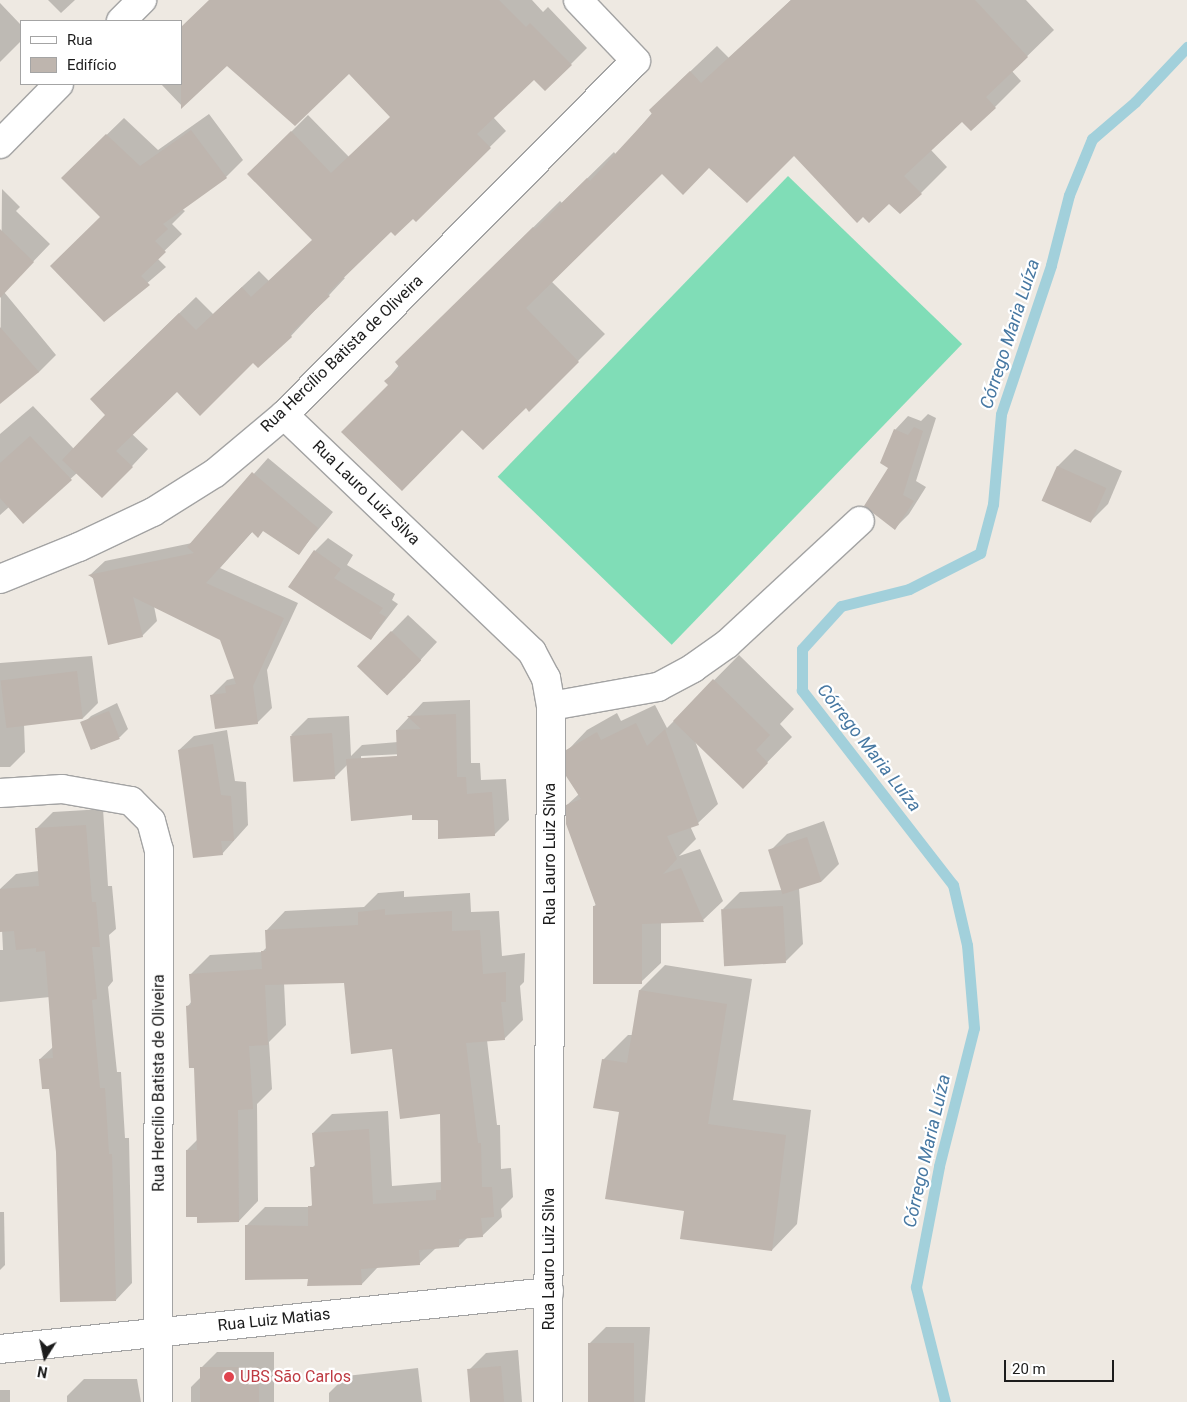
<!DOCTYPE html>
<meta charset="utf-8">
<style>
body{margin:0}
#map{position:relative;width:1187px;height:1402px;overflow:hidden;background:#eee9e2;font-family:Roboto,sans-serif}
div>[style]{position:absolute}
.pitch>*{inset:0;background:#80ddb7;transform-origin:0 0}
.shadow>*{inset:0;background:#0003;transform-origin:0 0}
.stream>*{height:11px;margin:-5.5px;padding:0 5.5px;transform-origin:5.5px;border-radius:5.5px;background:#a2d0db}
.building>*{inset:0;background:#beb5ae;transform-origin:0 0}
.roads{filter:drop-shadow(1px 0 #a3a3a3) drop-shadow(-1px 0 #a3a3a3) drop-shadow(0 1px #a3a3a3) drop-shadow(0 -1px #a3a3a3)}
.minor>*{height:28px;margin:-14px;padding:0 14px;transform-origin:14px;border-radius:14px;background:#fff}
.dots>*{width:14px;height:14px;translate:-50% -50%;box-sizing:border-box;border:2px solid #fff;border-radius:50%}
span{translate:-50% -50%;white-space:nowrap;text-align:center;line-height:1.15;-webkit-text-stroke:4.5px #fff;paint-order:stroke}
.street-label{font-size:16px;color:#1c1c1c}
.health-label{font-size:16px;color:#be3a42}
.left{translate:0 -50%;text-align:left}
.water-label{font-size:18px;color:#4778a2;font-style:italic}
.legend{position:absolute;left:20px;top:20px;width:162px;height:65px;box-sizing:border-box;background:#fff;border:1px solid #a4a4a4;margin:0;padding:6px 9px;list-style:none;font-size:15px;color:#1c1c1c}
.legend li{display:flex;align-items:center;gap:10px;height:25px}
.legend b{width:25px;border:1px solid #a4a4a4}
.north{position:absolute;left:20px;top:1332px;width:50px;height:50px;-webkit-text-stroke:4px #fff;paint-order:stroke;rotate:190deg;font-size:14px;font-weight:700;line-height:20px;text-align:center;color:#1c1c1c}
.north::after{content:'';display:block;margin:auto;width:18px;height:22px;background:#1c1c1c;clip-path:polygon(50% 0,100% 100%,50% 72%,0 100%)}
.scale{position:absolute;left:1004px;top:1360px;width:110px;height:22px;box-sizing:border-box;border:2px solid #1c1c1c;border-top:0;padding-left:6px;font-size:15px;line-height:18px;white-space:nowrap;color:#1c1c1c;-webkit-text-stroke:4px #fff;paint-order:stroke}
</style>
<div id="map">
<div class="pitch">
<div style="left:788px;top:176px;width:242px;height:418px;rotate:44deg"></div>
</div>
<div class="shadow">
<div style="clip-path:polygon(48px 0,75px 0,61px 13px)"></div>
<div style="clip-path:polygon(210px 0,532px 0,543px 12px,548px 7px,587px 48px,571px 64px,534px 78px,493px 117px,506px 131px,416px 220px,413px 217px,391px 230px,343px 277px,345px 278px,291px 336px,253px 361px,177px 390px,132px 434px,148px 449px,119px 480px,77px 473px,23px 522px,9px 507px,0 515px,0 434px,33px 406px,74px 449px,107px 415px,108px 382px,196px 297px,213px 314px,259px 271px,269px 281px,314px 239px,249px 174px,308px 115px,349px 157px,391px 117px,349px 73px,227px 65px,182px 106px,161px 84px,181px 84px)"></div>
<div style="clip-path:polygon(791px 0,1026px 0,1054px 30px,1012px 71px,1021px 81px,995px 107px,971px 130px,962px 120px,931px 150px,947px 167px,921px 193px,889px 202px,794px 155px,662px 172px,551px 281px,605px 334px,529px 410px,526px 407px,462px 428px,386px 381px,423px 336px,560px 201px,562px 203px,614px 152px,616px 155px,677px 84px,717px 46px,729px 58px)"></div>
<div style="clip-path:polygon(0 3px,21px 25px,21px 41px,0 62px)"></div>
<div style="clip-path:polygon(209px 114px,243px 160px,226px 177px,182px 209px,185px 211px,172px 224px,182px 234px,157px 258px,166px 267px,104px 320px,102px 217px,62px 178px,124px 118px,158px 150px)"></div>
<div style="clip-path:polygon(2px 189px,20px 207px,16px 211px,50px 244px,4px 292px,56px 355px,39px 372px,0 391px)"></div>
<div style="clip-path:polygon(928px 414px,936px 418px,916px 481px,926px 487px,909px 514px,895px 528px,890px 467px,895px 430px,908px 416px,921px 421px)"></div>
<div style="clip-path:polygon(1075px 449px,1122px 471px,1108px 504px,1091px 521px,1043px 499px,1058px 466px)"></div>
<div style="clip-path:polygon(268px 458px,333px 512px,298px 554px,263px 530px,253px 531px,220px 568px,298px 603px,267px 670px,272px 708px,257px 723px,212px 695px,227px 680px,235px 678px,221px 639px,154px 606px,157px 621px,142px 636px,90px 575px,105px 561px,192px 543px)"></div>
<div style="clip-path:polygon(328px 538px,353px 555px,347px 565px,395px 594px,392px 600px,398px 604px,371px 639px,315px 551px)"></div>
<div style="clip-path:polygon(408px 615px,437px 642px,404px 678px,358px 666px)"></div>
<div style="clip-path:polygon(739px 655px,794px 709px,780px 724px,792px 737px,748px 782px,695px 741px,718px 804px,698px 823px,690px 826px,696px 839px,679px 856px,700px 849px,723px 901px,703px 920px,661px 922px,661px 963px,641px 982px,594px 906px,597px 904px,567px 805px,579px 794px,568px 750px,587px 730px,617px 713px,621px 721px,655px 705px,667px 728px)"></div>
<div style="clip-path:polygon(92px 656px,98px 703px,83px 718px,24px 724px,25px 752px,10px 767px,0 767px,0 663px)"></div>
<div style="clip-path:polygon(evenodd,470px 700px,471px 763px,480px 763px,481px 780px,506px 779px,509px 820px,494px 835px,413px 814px,348px 764px,334px 778px,291px 735px,308px 718px,349px 716px,351px 756px,362px 745px,398px 742px,397px 730px,423px 702px,470px 700px,403px 754px,403px 756px,361px 759px,361px 756px,403px 754px)"></div>
<div style="clip-path:polygon(117px 703px,128px 729px,120px 737px,94px 749px,83px 724px,91px 716px)"></div>
<div style="clip-path:polygon(227px 730px,235px 781px,246px 782px,248px 825px,222px 854px,179px 750px,194px 736px)"></div>
<div style="clip-path:polygon(103px 809px,108px 886px,112px 886px,116px 929px,109px 935px,113px 981px,108px 987px,117px 1072px,121px 1072px,125px 1138px,129px 1138px,132px 1283px,116px 1300px,57px 1152px,50px 1087px,40px 1059px,54px 1046px,50px 997px,0 1002px,0 950px,3px 950px,0 889px,16px 874px,39px 871px,37px 828px,53px 812px)"></div>
<div style="clip-path:polygon(824px 821px,839px 864px,822px 881px,799px 888px,803px 944px,786px 961px,723px 909px,740px 892px,783px 890px,770px 851px,787px 834px)"></div>
<div style="clip-path:polygon(404px 891px,404px 897px,470px 893px,471px 912px,499px 911px,502px 956px,525px 953px,524px 982px,520px 986px,523px 1020px,504px 1039px,487px 1040px,497px 1125px,500px 1125px,501px 1169px,511px 1168px,513px 1197px,501px 1209px,502px 1217px,482px 1236px,468px 1237px,459px 1246px,436px 1248px,419px 1264px,378px 1267px,362px 1284px,309px 1278px,246px 1226px,265px 1207px,310px 1207px,313px 1204px,312px 1168px,316px 1164px,313px 1133px,332px 1114px,388px 1111px,392px 1186px,442px 1182px,441px 1112px,345px 982px,284px 983px,286px 1025px,269px 1042px,272px 1089px,257px 1104px,258px 1201px,239px 1221px,187px 1150px,198px 1139px,196px 1066px,188px 1006px,192px 1001px,190px 975px,210px 955px,262px 952px,267px 947px,266px 931px,285px 911px,364px 907px,378px 893px)"></div>
<div style="clip-path:polygon(665px 965px,752px 979px,733px 1100px,811px 1110px,797px 1224px,772px 1250px,685px 1210px,621px 1111px,603px 1060px,628px 1035px,633px 1035px,640px 990px)"></div>
<div style="clip-path:polygon(0 1212px,4px 1212px,5px 1265px,0 1270px)"></div>
<div style="clip-path:polygon(606px 1327px,650px 1327px,645px 1402px,590px 1402px,590px 1343px)"></div>
<div style="clip-path:polygon(518px 1350px,522px 1402px,471px 1402px,469px 1370px,486px 1353px)"></div>
<div style="clip-path:polygon(217px 1352px,274px 1352px,274px 1402px,191px 1402px,191px 1387px,201px 1377px,201px 1368px)"></div>
<div style="clip-path:polygon(418px 1368px,422px 1402px,329px 1402px,329px 1393px,346px 1376px)"></div>
<div style="clip-path:polygon(84px 1379px,137px 1379px,141px 1402px,67px 1402px,67px 1396px)"></div>
<div style="left:0;top:1390px;width:10px;height:12px"></div>
</div>
<div class="stream">
<div style="left:945px;top:1402px;width:119px;rotate:-104.2deg"></div>
<div style="left:916px;top:1287px;width:123px;rotate:-79.2deg"></div>
<div style="left:939px;top:1166px;width:142px;rotate:-75.8deg"></div>
<div style="left:974px;top:1028px;width:83px;rotate:-94.8deg"></div>
<div style="left:967px;top:945px;width:62px;rotate:-103.1deg"></div>
<div style="left:953px;top:885px;width:247px;rotate:-127.8deg"></div>
<div style="left:802px;top:690px;width:41px;rotate:-90deg"></div>
<div style="left:802px;top:649px;width:58px;rotate:-47.8deg"></div>
<div style="left:841px;top:606px;width:70px;rotate:-14deg"></div>
<div style="left:909px;top:589px;width:80px;rotate:-26.9deg"></div>
<div style="left:980px;top:553px;width:51px;rotate:-75.1deg"></div>
<div style="left:993px;top:504px;width:90px;rotate:-84.9deg"></div>
<div style="left:1001px;top:414px;width:157px;rotate:-71.4deg"></div>
<div style="left:1051px;top:265px;width:72px;rotate:-75.6deg"></div>
<div style="left:1069px;top:195px;width:61px;rotate:-67.7deg"></div>
<div style="left:1092px;top:139px;width:57px;rotate:-40.7deg"></div>
<div style="left:1135px;top:102px;width:76px;rotate:-46.6deg"></div>
</div>
<div class="building">
<div style="clip-path:polygon(209px 0,499px 0,526px 27px,530px 23px,572px 65px,545px 91px,534px 80px,477px 134px,491px 148px,416px 222px,413px 219px,395px 236px,391px 232px,327px 294px,330px 296px,290px 334px,292px 337px,258px 368px,253px 363px,200px 416px,177px 392px,116px 451px,133px 467px,102px 498px,62px 460px,105px 415px,90px 399px,179px 313px,196px 330px,242px 287px,251px 297px,312px 240px,247px 174px,291px 131px,331px 173px,390px 117px,349px 74px,295px 126px,227px 66px,181px 109px,181px 27px)"></div>
<div style="clip-path:polygon(791px 0,975px 0,1028px 57px,986px 97px,996px 108px,971px 131px,962px 122px,904px 176px,922px 194px,900px 214px,889px 204px,869px 223px,863px 217px,857px 223px,794px 156px,747px 203px,709px 168px,683px 195px,662px 174px,526px 308px,579px 362px,529px 412px,526px 408px,483px 450px,462px 430px,402px 491px,341px 432px,388px 385px,384px 381px,400px 368px,395px 362px,533px 227px,535px 229px,587px 178px,590px 181px,652px 114px,649px 110px,690px 71px,701px 83px)"></div>
<div style="clip-path:polygon(191px 130px,227px 178px,163px 224px,168px 229px,155px 241px,166px 252px,141px 276px,150px 285px,104px 322px,50px 266px,100px 217px,61px 178px,106px 134px,140px 166px)"></div>
<div style="clip-path:polygon(0 229px,34px 262px,0 298px)"></div>
<div style="clip-path:polygon(0 327px,39px 372px,0 404px)"></div>
<div style="clip-path:polygon(914px 427px,923px 431px,903px 495px,914px 501px,895px 530px,864px 506px,888px 468px,880px 463px,894px 429px,908px 435px)"></div>
<div style="clip-path:polygon(30px 436px,72px 480px,23px 524px,0 498px,0 463px)"></div>
<div style="left:1057px;top:466px;width:54px;height:38px;rotate:24deg"></div>
<div style="clip-path:polygon(252px 472px,318px 528px,299px 555px,263px 531px,258px 538px,252px 532px,206px 583px,284px 618px,253px 686px,258px 724px,215px 729px,210px 695px,226px 693px,225px 686px,236px 684px,220px 640px,133px 597px,143px 637px,108px 645px,93px 578px,88px 575px,194px 553px,187px 547px)"></div>
<div style="clip-path:polygon(314px 550px,341px 569px,334px 578px,383px 608px,379px 613px,386px 617px,371px 640px,288px 587px)"></div>
<div style="left:391px;top:631px;width:42px;height:49px;rotate:44deg"></div>
<div style="left:77px;top:671px;width:48px;height:77px;rotate:83deg"></div>
<div style="clip-path:polygon(713px 679px,770px 735px,756px 750px,768px 763px,743px 789px,673px 721px)"></div>
<div style="left:109px;top:711px;width:30px;height:31px;rotate:69deg"></div>
<div style="clip-path:polygon(456px 714px,457px 777px,466px 777px,467px 794px,492px 792px,495px 836px,438px 839px,438px 820px,412px 820px,412px 815px,351px 821px,346px 759px,397px 756px,396px 730px,421px 729px,407px 716px)"></div>
<div style="clip-path:polygon(636px 723px,647px 746px,665px 729px,699px 825px,667px 836px,677px 859px,663px 874px,681px 868px,704px 922px,642px 924px,642px 984px,593px 984px,593px 906px,596px 906px,566px 824px,566px 805px,581px 799px,566px 776px,566px 750px,597px 732px,601px 740px)"></div>
<div style="left:332px;top:733px;width:46px;height:42px;rotate:86deg"></div>
<div style="clip-path:polygon(213px 744px,221px 795px,231px 796px,234px 841px,221px 841px,223px 855px,193px 858px,178px 750px)"></div>
<div style="clip-path:polygon(86px 825px,92px 902px,96px 902px,100px 947px,92px 947px,97px 999px,92px 1000px,100px 1088px,105px 1088px,109px 1154px,112px 1154px,116px 1301px,60px 1302px,56px 1152px,49px 1089px,42px 1089px,39px 1059px,53px 1058px,45px 951px,36px 952px,36px 948px,16px 950px,14px 931px,0 932px,0 889px,39px 886px,35px 828px)"></div>
<div style="left:807px;top:837px;width:47px;height:41px;rotate:72deg"></div>
<div style="left:783px;top:906px;width:57px;height:62px;rotate:87deg"></div>
<div style="clip-path:polygon(385px 909px,385px 915px,452px 911px,452px 931px,480px 930px,483px 974px,506px 972px,506px 1002px,501px 1002px,505px 1040px,466px 1043px,478px 1143px,481px 1143px,482px 1187px,492px 1187px,494px 1217px,481px 1218px,483px 1237px,459px 1239px,459px 1247px,419px 1250px,420px 1265px,361px 1269px,362px 1285px,307px 1286px,308px 1279px,245px 1280px,245px 1225px,308px 1226px,308px 1206px,312px 1206px,310px 1167px,315px 1167px,312px 1133px,369px 1129px,373px 1204px,436px 1200px,436px 1190px,441px 1190px,440px 1114px,400px 1119px,392px 1049px,351px 1054px,344px 983px,265px 985px,268px 1045px,249px 1046px,253px 1109px,238px 1110px,239px 1222px,197px 1223px,197px 1217px,186px 1217px,186px 1150px,197px 1150px,194px 1068px,189px 1068px,186px 1006px,191px 1005px,189px 974px,262px 969px,261px 951px,266px 951px,265px 930px,358px 925px,358px 912px)"></div>
<div style="clip-path:polygon(639px 990px,727px 1004px,708px 1124px,786px 1135px,772px 1251px,680px 1239px,684px 1211px,605px 1199px,619px 1112px,593px 1108px,602px 1059px,627px 1063px)"></div>
<div style="left:588px;top:1343px;width:46px;height:59px"></div>
<div style="left:501px;top:1366px;width:36px;height:34px;rotate:85deg"></div>
<div style="left:200px;top:1367px;width:59px;height:35px"></div>
</div>
<div class="roads">
<div class="minor">
<div style="left:121px;top:21px;width:30px;rotate:-45deg"></div>
<div style="left:0;top:144px;width:84px;rotate:-45.5deg"></div>
<div style="left:284px;top:415px;width:343px;rotate:43.7deg"></div>
<div style="left:532px;top:652px;width:30px;rotate:62deg"></div>
<div style="left:546px;top:678px;width:28px;rotate:80deg"></div>
<div style="left:551px;top:706px;width:696px;rotate:90.25deg"></div>
<div style="left:0;top:579px;width:85px;rotate:-22.1deg"></div>
<div style="left:79px;top:547px;width:82px;rotate:-25.3deg"></div>
<div style="left:153px;top:512px;width:73px;rotate:-32.2deg"></div>
<div style="left:215px;top:473px;width:90px;rotate:-40deg"></div>
<div style="left:284px;top:415px;width:499px;rotate:-45.2deg"></div>
<div style="left:636px;top:61px;width:84px;rotate:-133.6deg"></div>
<div style="left:551px;top:706px;width:109px;rotate:-10.1deg"></div>
<div style="left:658px;top:687px;width:40px;rotate:-28deg"></div>
<div style="left:693px;top:668px;width:42px;rotate:-35.2deg"></div>
<div style="left:727px;top:644px;width:181px;rotate:-42.8deg"></div>
<div style="left:0;top:793px;width:62px;rotate:-3.7deg"></div>
<div style="left:62px;top:789px;width:70px;rotate:9.9deg"></div>
<div style="left:131px;top:801px;width:28px;rotate:45deg"></div>
<div style="left:151px;top:821px;width:30px;rotate:75deg"></div>
<div style="left:159px;top:850px;width:552px;rotate:90.1deg"></div>
<div style="left:0;top:1349px;width:552px;rotate:-5.93deg"></div>
</div>
</div>
<div class="dots">
<div style="left:229px;top:1377px;background:#e0444e"></div>
</div>
<div class="street-label">
<span style="left:342px;top:354px;rotate:-44deg">Rua Hercílio Batista de Oliveira</span>
<span style="left:366px;top:493px;rotate:44deg">Rua Lauro Luiz Silva</span>
<span style="left:550px;top:854px;rotate:-90deg">Rua Lauro Luiz Silva</span>
<span style="left:159px;top:1083px;rotate:-90deg">Rua Hercílio Batista de Oliveira</span>
<span style="left:549px;top:1259px;rotate:-90deg">Rua Lauro Luiz Silva</span>
<span style="left:274px;top:1320px;rotate:-6deg">Rua Luiz Matias</span>
</div>
<div class="health-label">
<span class="left" style="left:240px;top:1377px">UBS São Carlos</span>
</div>
<div class="water-label">
<span style="left:1010px;top:334px;rotate:-72deg">Córrego Maria Luíza</span>
<span style="left:869px;top:748px;rotate:52deg">Córrego Maria Luíza</span>
<span style="left:927px;top:1151px;rotate:-77deg">Córrego Maria Luíza</span>
</div>
<ul class="legend">
<li><b style="height:6px;background:#fff"></b>Rua</li>
<li><b style="height:14px;background:#beb5ae"></b>Edifício</li>
</ul>
<div class="north">N</div>
<div class="scale">20 m</div>
</div>
